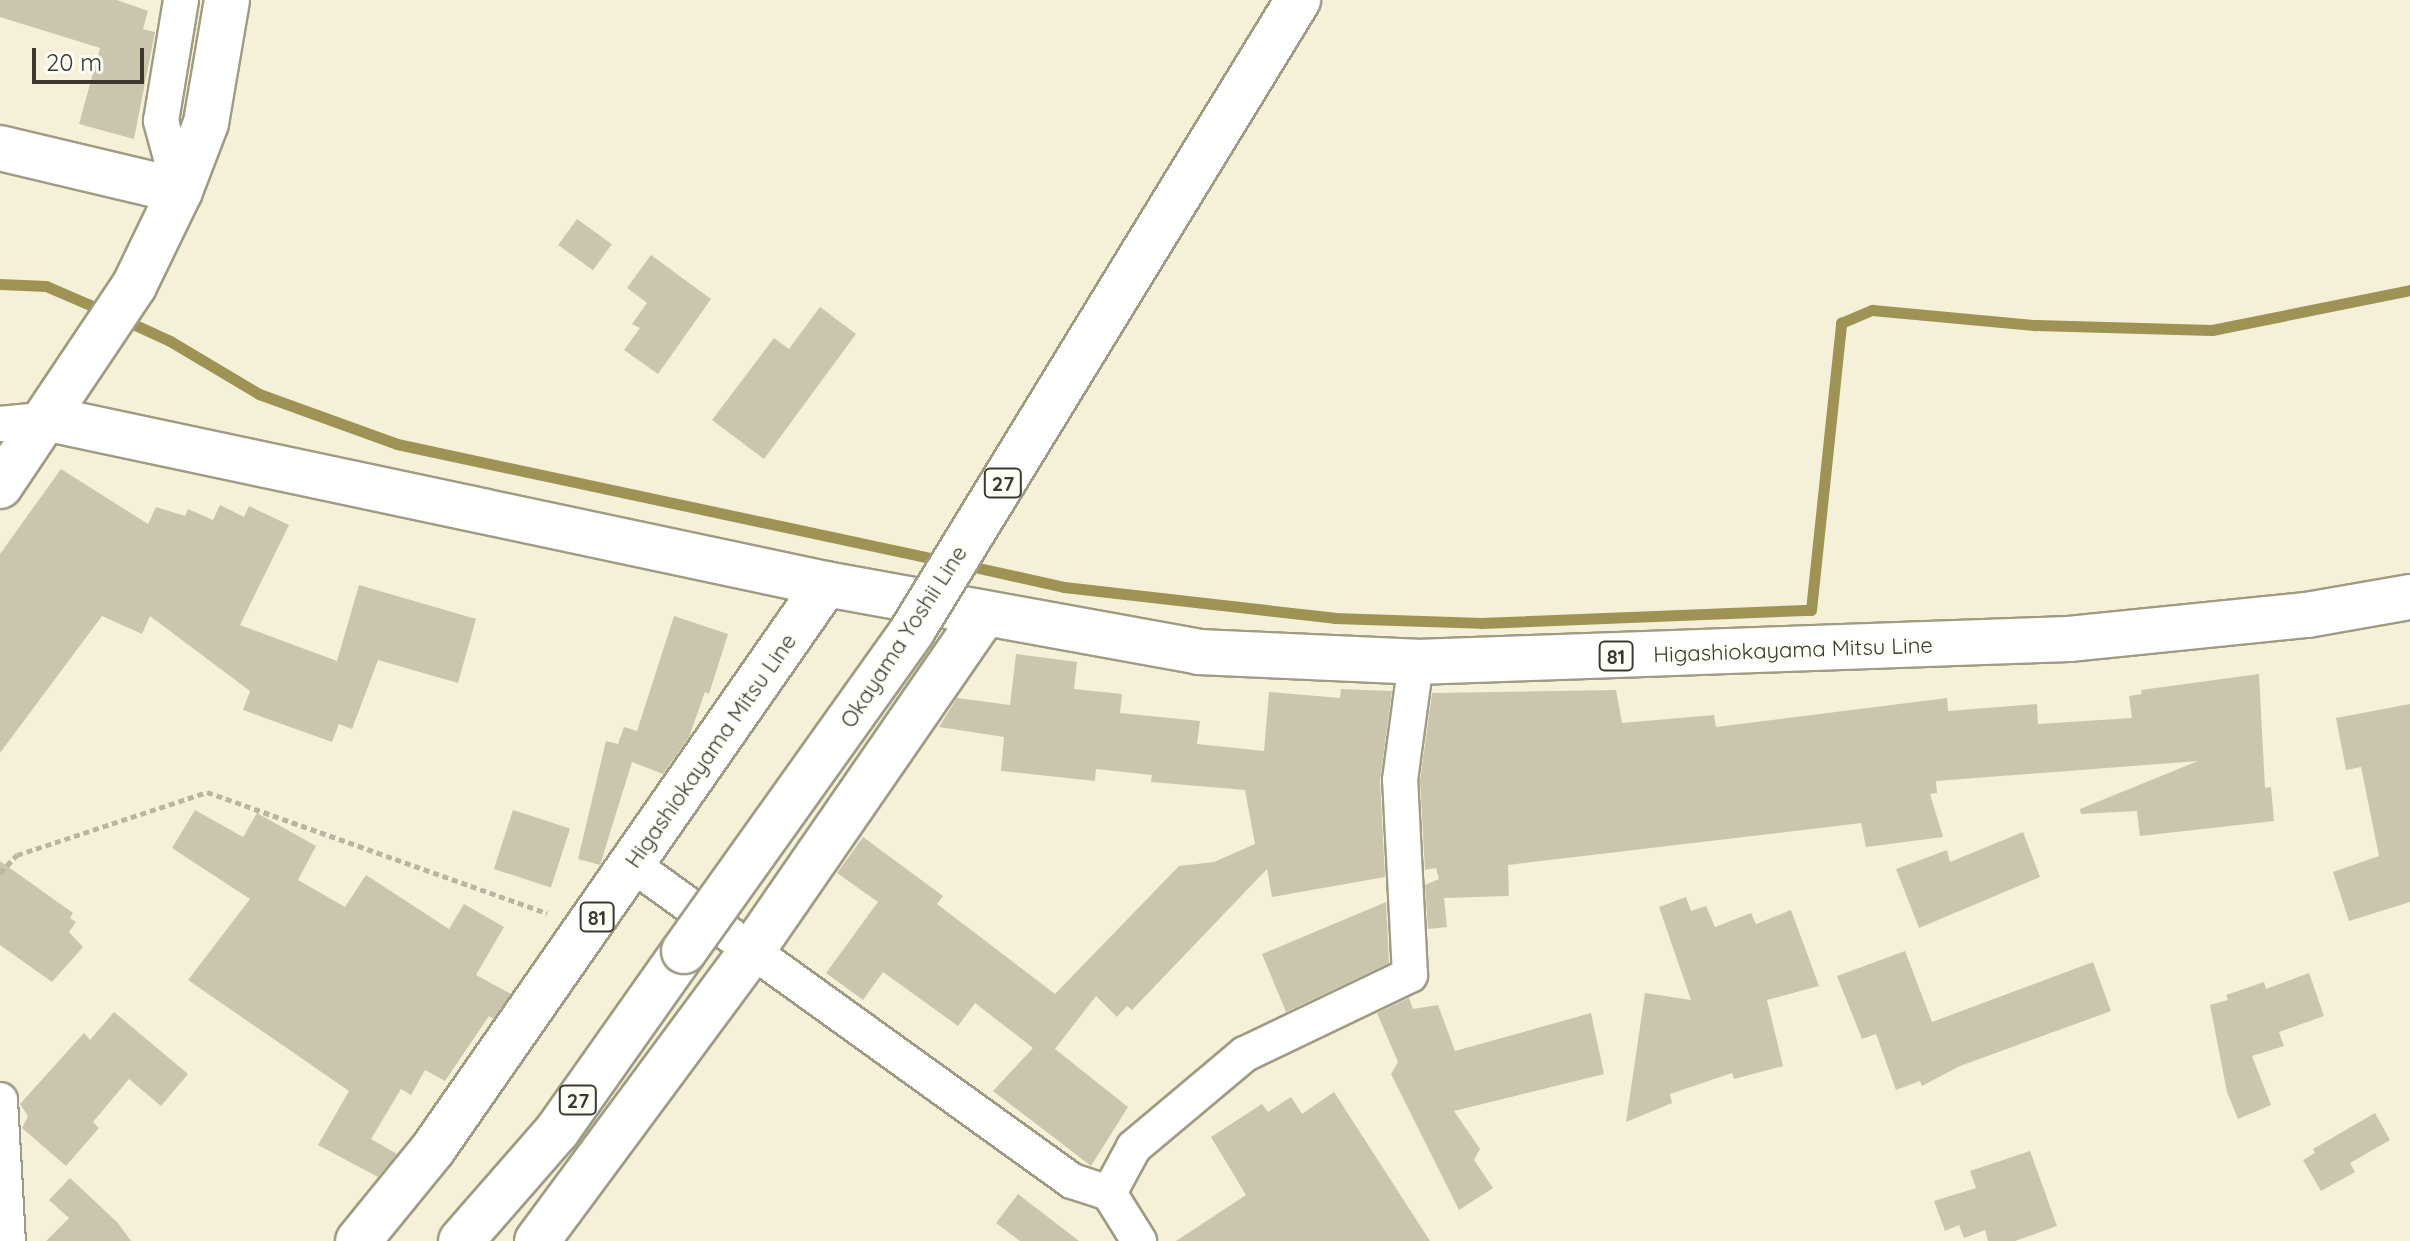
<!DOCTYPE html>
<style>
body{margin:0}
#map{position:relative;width:2410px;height:1241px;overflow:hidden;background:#f5f1d8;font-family:Quicksand,sans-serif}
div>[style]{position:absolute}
.stream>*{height:11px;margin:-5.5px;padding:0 5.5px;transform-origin:5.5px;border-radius:5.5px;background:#9e9254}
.building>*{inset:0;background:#cac6ae;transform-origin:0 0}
.path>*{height:5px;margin-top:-2.5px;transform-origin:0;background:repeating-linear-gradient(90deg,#b8b5a0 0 6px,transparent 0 10px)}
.roads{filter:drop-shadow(2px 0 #9f9b84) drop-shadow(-2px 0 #9f9b84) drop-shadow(0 2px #9f9b84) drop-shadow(0 -2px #9f9b84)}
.street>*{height:34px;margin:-17px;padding:0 17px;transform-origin:17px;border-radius:17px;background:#fff}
.secondary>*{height:44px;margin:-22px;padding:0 22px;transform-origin:22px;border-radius:22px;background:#fff}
.primary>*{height:44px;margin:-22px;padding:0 22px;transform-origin:22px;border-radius:22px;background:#fff}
.bridges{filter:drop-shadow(2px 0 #9f9b84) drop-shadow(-2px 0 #9f9b84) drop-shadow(0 2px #9f9b84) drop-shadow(0 -2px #9f9b84)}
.primary-bridge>*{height:44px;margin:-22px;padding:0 22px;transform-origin:22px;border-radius:22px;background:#fff}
span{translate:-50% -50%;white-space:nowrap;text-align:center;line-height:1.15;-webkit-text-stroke:6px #fefef9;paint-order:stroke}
.shield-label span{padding:2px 6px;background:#fefef9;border:2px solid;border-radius:6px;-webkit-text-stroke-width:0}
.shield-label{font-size:20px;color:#3b392f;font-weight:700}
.street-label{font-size:22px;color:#3b392f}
.scale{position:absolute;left:32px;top:48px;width:112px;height:36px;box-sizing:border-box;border:4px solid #3b392f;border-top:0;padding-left:10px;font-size:24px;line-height:28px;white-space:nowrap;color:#3b392f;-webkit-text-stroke:6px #fefef9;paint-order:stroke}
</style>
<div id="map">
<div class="stream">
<div style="left:0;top:284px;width:46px;rotate:2.5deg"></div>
<div style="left:46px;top:286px;width:65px;rotate:23.4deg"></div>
<div style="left:122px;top:319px;width:53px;rotate:24.6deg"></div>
<div style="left:170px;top:341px;width:104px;rotate:30.8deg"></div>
<div style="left:259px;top:394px;width:147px;rotate:19.9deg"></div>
<div style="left:397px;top:444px;width:559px;rotate:12.07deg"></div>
<div style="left:965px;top:565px;width:101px;rotate:12.5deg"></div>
<div style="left:1064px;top:587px;width:272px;rotate:6.5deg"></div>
<div style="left:1334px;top:618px;width:147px;rotate:1.9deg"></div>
<div style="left:1481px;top:623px;width:330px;rotate:-2.3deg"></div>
<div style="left:1811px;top:610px;width:289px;rotate:-84deg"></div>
<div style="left:1841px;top:323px;width:34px;rotate:-23deg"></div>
<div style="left:1872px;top:310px;width:164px;rotate:5.3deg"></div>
<div style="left:2035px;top:325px;width:177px;rotate:1.6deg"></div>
<div style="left:2212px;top:330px;width:202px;rotate:-11.4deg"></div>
</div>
<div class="building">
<div style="clip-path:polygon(0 0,117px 0,148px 11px,143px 29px,155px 32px,134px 139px,79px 124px,100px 48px,0 17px)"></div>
<div style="left:577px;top:219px;width:43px;height:32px;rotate:36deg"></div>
<div style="clip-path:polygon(651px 255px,711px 299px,658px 374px,624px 350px,640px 328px,632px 324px,647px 303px,627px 288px)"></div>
<div style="clip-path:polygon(820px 307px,856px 334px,764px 459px,712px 420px,774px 338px,789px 349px)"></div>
<div style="clip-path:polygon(61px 469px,148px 524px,156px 507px,185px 516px,188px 509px,213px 520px,220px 505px,244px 517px,249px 506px,289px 525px,240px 625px,337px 661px,359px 585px,476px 619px,458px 683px,378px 660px,352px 729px,339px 724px,332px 742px,243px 710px,250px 691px,150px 616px,142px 634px,102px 616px,0 753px,0 554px)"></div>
<div style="clip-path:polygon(674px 616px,728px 634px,709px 694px,705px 692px,689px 737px,663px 774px,632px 762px,600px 865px,578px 859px,606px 741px,618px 744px,624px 727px,637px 731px)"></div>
<div style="clip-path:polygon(1016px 654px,1077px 662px,1074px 689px,1122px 694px,1120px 713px,1200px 721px,1197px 744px,1264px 751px,1269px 692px,1340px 698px,1341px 689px,1392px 691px,1380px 781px,1385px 877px,1272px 897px,1267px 869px,1132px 1010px,1127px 1006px,1117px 1017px,1096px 996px,1055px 1049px,1128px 1107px,1091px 1166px,993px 1091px,1033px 1048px,975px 1003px,958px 1026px,883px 972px,863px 1000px,826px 973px,878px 902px,837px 873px,863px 837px,943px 896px,937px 904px,1055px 994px,1179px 866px,1214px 862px,1255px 844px,1245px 790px,1151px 782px,1152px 775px,1096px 769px,1095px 781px,1001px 771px,1004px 737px,939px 727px,957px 698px,1010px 705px)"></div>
<div style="clip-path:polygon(2259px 674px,2265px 788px,2271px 787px,2274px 821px,2140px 836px,2137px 811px,2081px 814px,2080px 809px,2198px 761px,1936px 781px,1937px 793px,1930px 794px,1943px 837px,1866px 847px,1861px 823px,1508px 865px,1509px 896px,1444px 898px,1447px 927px,1428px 929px,1425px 885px,1439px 879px,1436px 868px,1425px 870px,1420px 781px,1432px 693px,1616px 690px,1622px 723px,1714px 715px,1716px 727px,1947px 698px,1948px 711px,2037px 704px,2038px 724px,2132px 718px,2129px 696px,2142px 694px,2141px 690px)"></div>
<div style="clip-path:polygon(2410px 704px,2410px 902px,2349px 921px,2333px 872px,2379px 856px,2361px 767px,2346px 770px,2336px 718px)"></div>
<div style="clip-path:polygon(195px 810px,243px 837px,257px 813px,316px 846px,298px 880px,345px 907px,366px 875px,449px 929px,464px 904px,504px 927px,476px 975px,511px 994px,493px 1019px,489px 1016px,445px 1081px,425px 1070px,411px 1095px,401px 1089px,371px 1139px,397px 1154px,378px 1177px,318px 1145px,349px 1091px,188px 980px,250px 899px,172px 848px)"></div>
<div style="left:513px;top:810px;width:60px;height:62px;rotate:18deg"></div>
<div style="clip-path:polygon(2023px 832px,2040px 877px,1919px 928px,1896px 869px,1947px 850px,1950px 862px)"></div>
<div style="clip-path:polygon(0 861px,73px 913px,70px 918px,76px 922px,69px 932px,83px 947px,52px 982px,0 945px)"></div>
<div style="clip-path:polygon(1686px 897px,1691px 911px,1706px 906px,1715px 927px,1751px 913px,1756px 924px,1791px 910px,1819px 986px,1767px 1000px,1783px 1066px,1734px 1079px,1732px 1073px,1670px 1094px,1672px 1103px,1626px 1122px,1645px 993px,1691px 1000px,1659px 907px)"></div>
<div style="clip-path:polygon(1386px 902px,1389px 963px,1286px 1012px,1262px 954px)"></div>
<div style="clip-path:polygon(1905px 951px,1932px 1022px,2093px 962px,2111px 1011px,1960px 1066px,1922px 1086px,1920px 1081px,1896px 1090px,1876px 1034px,1862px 1039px,1837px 976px)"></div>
<div style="clip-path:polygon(2309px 973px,2324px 1016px,2279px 1032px,2284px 1046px,2252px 1056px,2271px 1105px,2238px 1119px,2227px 1092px,2210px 1005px,2228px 1000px,2226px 995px,2264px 982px,2266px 989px)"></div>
<div style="clip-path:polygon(1409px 998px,1413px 1009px,1438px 1005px,1455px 1051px,1591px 1013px,1604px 1074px,1454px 1111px,1480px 1149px,1474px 1160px,1493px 1188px,1459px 1210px,1391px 1074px,1398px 1062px,1377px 1013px)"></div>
<div style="clip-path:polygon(114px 1012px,188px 1074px,161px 1106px,129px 1079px,93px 1122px,99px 1128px,66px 1166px,22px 1128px,28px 1116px,20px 1104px,84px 1033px,90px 1040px)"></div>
<div style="clip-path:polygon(1334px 1092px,1430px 1241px,1176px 1241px,1246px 1195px,1211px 1137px,1262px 1104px,1268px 1112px,1291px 1097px,1302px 1114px)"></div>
<div style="clip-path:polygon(2375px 1113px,2390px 1140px,2350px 1163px,2355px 1172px,2321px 1191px,2303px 1160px,2315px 1153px,2313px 1149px)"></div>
<div style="clip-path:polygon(2030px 1151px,2057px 1226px,2015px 1241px,1988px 1241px,1985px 1230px,1964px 1238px,1959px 1225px,1945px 1231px,1934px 1201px,1976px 1188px,1970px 1171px)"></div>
<div style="clip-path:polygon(70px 1178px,118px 1223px,131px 1241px,46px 1241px,69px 1218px,49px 1200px)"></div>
<div style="clip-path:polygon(1018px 1194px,1079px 1241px,1020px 1241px,996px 1223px)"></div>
</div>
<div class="path">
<div style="left:0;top:873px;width:25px;rotate:-47deg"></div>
<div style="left:17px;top:855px;width:200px;rotate:-18.3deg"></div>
<div style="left:207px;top:792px;width:361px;rotate:19.6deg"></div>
</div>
<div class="roads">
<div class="street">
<div style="left:180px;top:191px;width:73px;rotate:-105.2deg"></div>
<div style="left:161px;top:121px;width:123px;rotate:-80.6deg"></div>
<div style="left:0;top:424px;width:49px;rotate:-5.8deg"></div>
<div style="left:633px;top:865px;width:541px;rotate:35.75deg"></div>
<div style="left:1072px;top:1181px;width:39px;rotate:18deg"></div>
<div style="left:1109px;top:1193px;width:57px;rotate:58deg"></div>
<div style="left:0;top:1100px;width:141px;rotate:86.8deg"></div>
<div style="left:1109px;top:1193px;width:52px;rotate:-61.5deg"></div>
<div style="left:1134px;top:1147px;width:145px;rotate:-40deg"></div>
<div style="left:1245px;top:1054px;width:183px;rotate:-25.6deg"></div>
<div style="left:1410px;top:975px;width:195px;rotate:-92.9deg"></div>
<div style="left:1400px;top:780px;width:119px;rotate:-82.3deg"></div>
</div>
<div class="secondary">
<div style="left:0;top:148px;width:185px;rotate:13.4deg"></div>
<div style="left:49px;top:419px;width:794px;rotate:11.99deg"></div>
<div style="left:0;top:486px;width:241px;rotate:-56.2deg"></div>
<div style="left:134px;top:286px;width:106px;rotate:-64.2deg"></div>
<div style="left:180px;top:191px;width:73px;rotate:-69.1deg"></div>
<div style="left:206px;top:123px;width:125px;rotate:-80.3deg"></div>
</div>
<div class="primary">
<div style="left:358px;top:1241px;width:119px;rotate:-50.8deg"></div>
<div style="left:433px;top:1149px;width:688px;rotate:-55.18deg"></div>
<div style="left:826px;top:584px;width:379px;rotate:10.3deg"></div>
<div style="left:1199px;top:652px;width:217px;rotate:2.6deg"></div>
<div style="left:1416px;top:662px;width:653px;rotate:-2.02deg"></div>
<div style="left:2069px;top:639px;width:239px;rotate:-5.8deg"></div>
<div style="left:2307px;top:615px;width:105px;rotate:-9.9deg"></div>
<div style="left:461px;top:1241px;width:146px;rotate:-48.9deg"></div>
<div style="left:557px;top:1131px;width:220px;rotate:-54.8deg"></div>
<div style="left:537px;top:1241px;width:365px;rotate:-53.5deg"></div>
<div style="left:754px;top:948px;width:405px;rotate:-55.4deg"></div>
</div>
</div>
<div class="bridges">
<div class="primary-bridge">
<div style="left:684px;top:951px;width:393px;rotate:-54.5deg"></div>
<div style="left:912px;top:631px;width:740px;rotate:-58.54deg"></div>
</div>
</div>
<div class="shield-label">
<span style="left:1003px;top:483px">27</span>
<span style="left:1616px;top:656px">81</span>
<span style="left:597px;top:917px">81</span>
<span style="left:578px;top:1100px">27</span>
</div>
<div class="street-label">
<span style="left:904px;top:637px;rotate:-57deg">Okayama Yoshii Line</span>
<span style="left:1793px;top:650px;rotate:-2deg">Higashiokayama Mitsu Line</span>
<span style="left:711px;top:751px;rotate:-55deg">Higashiokayama Mitsu Line</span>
</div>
<div class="scale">20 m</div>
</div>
